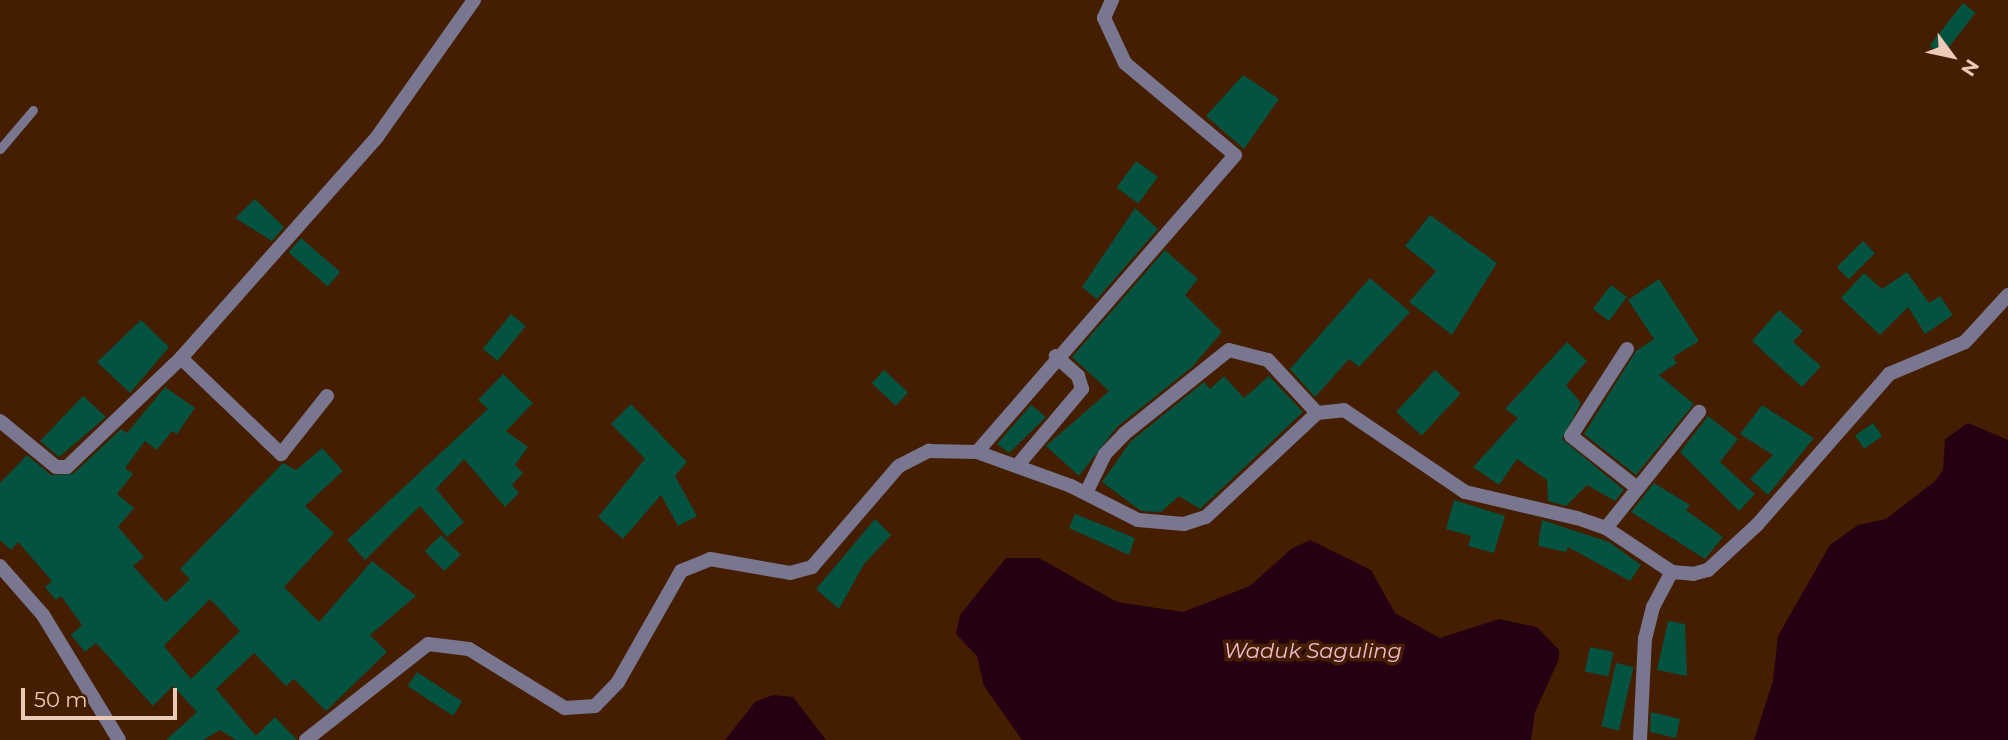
<!DOCTYPE html>
<style>
body{margin:0}
#map{position:relative;width:2008px;height:740px;overflow:hidden;background:#451e01;font-family:Montserrat,sans-serif}
div>[style]{position:absolute}
.water>*{inset:0;background:#250013}
.building>*{inset:0;background:#045240;transform-origin:0 0}
.lane>*{height:9px;margin:-4.5px;padding:0 4.5px;transform-origin:4.5px;border-radius:4.5px;background:#797690}
.street>*{height:14px;margin:-7px;padding:0 7px;transform-origin:7px;border-radius:7px;background:#797690}
span{translate:-50% -50%;white-space:nowrap;text-align:center;line-height:1.15;-webkit-text-stroke:7px #451e01;paint-order:stroke}
.water-label{font-size:21px;color:#f4bad2;font-style:italic}
.north{position:absolute;left:1917px;top:21px;width:70px;height:70px;-webkit-text-stroke:5px #451e01;paint-order:stroke;rotate:123deg;font-size:19px;font-weight:700;line-height:28px;text-align:center;color:#ebcab8}
.north::after{content:'';display:block;margin:auto;width:24px;height:32px;background:#ebcab8;clip-path:polygon(50% 0,100% 100%,50% 72%,0 100%)}
.scale{position:absolute;left:21px;top:688px;width:156px;height:32px;box-sizing:border-box;border:4px solid #ebcab8;border-top:0;padding-left:9px;font-size:21px;line-height:24px;white-space:nowrap;color:#ebcab8;-webkit-text-stroke:5px #451e01;paint-order:stroke}
</style>
<div id="map">
<div class="water">
<div style="clip-path:polygon(1968px 423px,2008px 440px,2008px 740px,1754px 740px,1773px 681px,1778px 636px,1830px 545px,1858px 525px,1886px 519px,1935px 481px,1943px 470px,1945px 439px)"></div>
<div style="clip-path:polygon(1310px 540px,1371px 570px,1395px 613px,1440px 638px,1499px 619px,1537px 627px,1559px 650px,1559px 659px,1535px 712px,1531px 740px,1022px 740px,984px 686px,977px 656px,956px 634px,960px 615px,1006px 558px,1039px 558px,1117px 602px,1183px 612px,1250px 586px,1291px 549px)"></div>
<div style="clip-path:polygon(773px 695px,793px 697px,826px 740px,725px 740px,755px 702px)"></div>
</div>
<div class="building">
<div style="left:1963px;top:3px;width:16px;height:54px;rotate:38deg"></div>
<div style="clip-path:polygon(1243px 75px,1279px 99px,1244px 149px,1206px 116px)"></div>
<div style="left:1136px;top:161px;width:27px;height:33px;rotate:36deg"></div>
<div style="clip-path:polygon(255px 199px,284px 227px,272px 241px,235px 218px)"></div>
<div style="clip-path:polygon(1135px 208px,1158px 229px,1097px 299px,1082px 287px)"></div>
<div style="clip-path:polygon(1430px 215px,1497px 263px,1452px 335px,1409px 302px,1436px 271px,1405px 246px)"></div>
<div style="left:301px;top:238px;width:52px;height:19px;rotate:41deg"></div>
<div style="left:1863px;top:241px;width:17px;height:37px;rotate:45deg"></div>
<div style="clip-path:polygon(1165px 250px,1198px 279px,1185px 295px,1222px 332px,1191px 368px,1117px 427px,1079px 476px,1046px 446px,1109px 391px,1072px 357px)"></div>
<div style="clip-path:polygon(1907px 272px,1929px 303px,1940px 296px,1953px 315px,1925px 334px,1908px 307px,1880px 335px,1841px 298px,1864px 273px,1882px 289px)"></div>
<div style="clip-path:polygon(1370px 278px,1410px 312px,1359px 367px,1349px 359px,1315px 397px,1290px 369px)"></div>
<div style="clip-path:polygon(1659px 279px,1699px 341px,1673px 357px,1677px 363px,1659px 375px,1694px 404px,1636px 475px,1584px 434px,1636px 351px,1654px 339px,1628px 300px)"></div>
<div style="left:1611px;top:285px;width:20px;height:30px;rotate:37deg"></div>
<div style="clip-path:polygon(1779px 310px,1803px 331px,1793px 342px,1821px 366px,1802px 387px,1752px 341px)"></div>
<div style="left:511px;top:314px;width:19px;height:45px;rotate:39deg"></div>
<div style="clip-path:polygon(141px 320px,169px 347px,130px 393px,97px 362px)"></div>
<div style="clip-path:polygon(1567px 342px,1587px 361px,1566px 385px,1581px 403px,1562px 439px,1624px 490px,1615px 501px,1587px 485px,1566px 506px,1548px 501px,1547px 480px,1517px 459px,1499px 485px,1473px 467px,1518px 418px,1505px 409px)"></div>
<div style="left:884px;top:370px;width:33px;height:18px;rotate:43deg"></div>
<div style="left:1435px;top:370px;width:35px;height:57px;rotate:43deg"></div>
<div style="clip-path:polygon(503px 374px,533px 403px,506px 431px,528px 447px,515px 465px,523px 473px,512px 485px,519px 493px,505px 507px,464px 459px,436px 489px,464px 522px,447px 537px,420px 506px,365px 560px,347px 540px,488px 409px,478px 400px)"></div>
<div style="clip-path:polygon(1224px 376px,1244px 398px,1269px 376px,1303px 412px,1200px 509px,1179px 496px,1161px 512px,1141px 511px,1102px 482px,1131px 441px,1204px 382px,1210px 389px)"></div>
<div style="clip-path:polygon(evenodd,165px 387px,195px 408px,177px 434px,172px 431px,157px 450px,145px 441px,125px 468px,133px 474px,117px 494px,134px 508px,118px 527px,144px 557px,133px 566px,166px 602px,190px 579px,180px 569px,283px 463px,296px 470px,322px 448px,343px 471px,305px 506px,334px 533px,284px 587px,319px 622px,372px 561px,416px 596px,370px 635px,387px 652px,326px 711px,294px 679px,286px 686px,254px 653px,216px 689px,256px 736px,275px 717px,297px 740px,236px 740px,220px 730px,203px 740px,166px 740px,197px 712px,173px 686px,153px 706px,96px 643px,85px 652px,71px 635px,82px 625px,61px 596px,56px 600px,45px 587px,52px 581px,18px 542px,11px 550px,0 540px,0 483px,27px 455px,51px 475px,73px 474px,121px 429px,127px 433px,165px 387px,210px 599px,240px 631px,191px 679px,164px 646px,210px 599px)"></div>
<div style="clip-path:polygon(83px 396px,106px 417px,59px 457px,40px 441px)"></div>
<div style="clip-path:polygon(631px 404px,687px 462px,675px 476px,697px 516px,678px 526px,661px 495px,623px 539px,598px 517px,645px 459px,611px 424px)"></div>
<div style="clip-path:polygon(1031px 405px,1046px 417px,1009px 453px,997px 444px)"></div>
<div style="clip-path:polygon(1762px 405px,1814px 438px,1768px 495px,1750px 479px,1773px 455px,1740px 434px)"></div>
<div style="clip-path:polygon(1708px 416px,1738px 439px,1720px 462px,1755px 494px,1739px 511px,1680px 452px)"></div>
<div style="left:1873px;top:423px;width:16px;height:22px;rotate:55deg"></div>
<div style="clip-path:polygon(1654px 483px,1690px 505px,1686px 510px,1723px 537px,1705px 559px,1631px 512px)"></div>
<div style="clip-path:polygon(1454px 500px,1505px 516px,1494px 553px,1468px 546px,1471px 536px,1446px 529px)"></div>
<div style="clip-path:polygon(1075px 514px,1135px 538px,1129px 555px,1069px 528px)"></div>
<div style="clip-path:polygon(875px 519px,891px 535px,864px 564px,839px 609px,816px 589px)"></div>
<div style="clip-path:polygon(1542px 520px,1609px 542px,1641px 565px,1630px 581px,1568px 547px,1566px 552px,1538px 546px)"></div>
<div style="left:441px;top:535px;width:28px;height:23px;rotate:45deg"></div>
<div style="clip-path:polygon(1668px 621px,1685px 624px,1687px 676px,1657px 670px)"></div>
<div style="left:1590px;top:647px;width:24px;height:25px;rotate:12deg"></div>
<div style="left:1616px;top:663px;width:18px;height:65px;rotate:13deg"></div>
<div style="left:417px;top:672px;width:54px;height:17px;rotate:33deg"></div>
<div style="clip-path:polygon(1651px 712px,1680px 719px,1676px 738px,1650px 732px)"></div>
</div>
<div class="lane">
<div style="left:0;top:149px;width:51px;rotate:-49.8deg"></div>
</div>
<div class="street">
<div style="left:1627px;top:349px;width:103px;rotate:122.8deg"></div>
<div style="left:1571px;top:436px;width:83px;rotate:38.1deg"></div>
<div style="left:181px;top:358px;width:295px;rotate:-48.4deg"></div>
<div style="left:377px;top:137px;width:168px;rotate:-54.7deg"></div>
<div style="left:0;top:421px;width:72px;rotate:39.4deg"></div>
<div style="left:56px;top:467px;width:11px"></div>
<div style="left:67px;top:467px;width:158px;rotate:-43.7deg"></div>
<div style="left:181px;top:358px;width:139px;rotate:43.8deg"></div>
<div style="left:281px;top:454px;width:74px;rotate:-51.6deg"></div>
<div style="left:977px;top:452px;width:393px;rotate:-49deg"></div>
<div style="left:1235px;top:155px;width:143px;rotate:-140.1deg"></div>
<div style="left:1125px;top:63px;width:50px;rotate:-115deg"></div>
<div style="left:1104px;top:18px;width:20px;rotate:-66deg"></div>
<div style="left:1017px;top:466px;width:101px;rotate:-49.8deg"></div>
<div style="left:1082px;top:389px;width:14px;rotate:-107deg"></div>
<div style="left:1078px;top:376px;width:30px;rotate:-138deg"></div>
<div style="left:1086px;top:493px;width:43px;rotate:-64deg"></div>
<div style="left:1105px;top:454px;width:28px;rotate:-46deg"></div>
<div style="left:1124px;top:434px;width:134px;rotate:-38.7deg"></div>
<div style="left:1229px;top:350px;width:40px;rotate:14.4deg"></div>
<div style="left:1268px;top:360px;width:72px;rotate:47.2deg"></div>
<div style="left:1606px;top:528px;width:149px;rotate:-51.3deg"></div>
<div style="left:0;top:566px;width:65px;rotate:48.7deg"></div>
<div style="left:43px;top:615px;width:146px;rotate:58.7deg"></div>
<div style="left:306px;top:740px;width:155px;rotate:-38.2deg"></div>
<div style="left:428px;top:644px;width:41px;rotate:7deg"></div>
<div style="left:469px;top:649px;width:113px;rotate:31.6deg"></div>
<div style="left:565px;top:708px;width:30px;rotate:-4deg"></div>
<div style="left:595px;top:706px;width:33px;rotate:-46deg"></div>
<div style="left:618px;top:682px;width:128px;rotate:-60.4deg"></div>
<div style="left:681px;top:571px;width:31px;rotate:-22deg"></div>
<div style="left:710px;top:559px;width:81px;rotate:9.9deg"></div>
<div style="left:790px;top:573px;width:23px;rotate:-15deg"></div>
<div style="left:812px;top:567px;width:133px;rotate:-49.3deg"></div>
<div style="left:899px;top:466px;width:34px;rotate:-27deg"></div>
<div style="left:929px;top:451px;width:48px;rotate:1.2deg"></div>
<div style="left:977px;top:452px;width:100px;rotate:19.9deg"></div>
<div style="left:1071px;top:486px;width:75px;rotate:26.9deg"></div>
<div style="left:1138px;top:520px;width:46px;rotate:5deg"></div>
<div style="left:1184px;top:524px;width:23px;rotate:-18deg"></div>
<div style="left:1206px;top:517px;width:152px;rotate:-43.1deg"></div>
<div style="left:1317px;top:413px;width:27px;rotate:-6deg"></div>
<div style="left:1344px;top:410px;width:146px;rotate:34.1deg"></div>
<div style="left:1465px;top:492px;width:115px;rotate:13.1deg"></div>
<div style="left:1577px;top:518px;width:31px;rotate:19deg"></div>
<div style="left:1606px;top:528px;width:79px;rotate:33.7deg"></div>
<div style="left:1672px;top:572px;width:21px;rotate:5deg"></div>
<div style="left:1693px;top:574px;width:16px;rotate:-15deg"></div>
<div style="left:1708px;top:570px;width:67px;rotate:-42.6deg"></div>
<div style="left:1757px;top:525px;width:201px;rotate:-48.8deg"></div>
<div style="left:1889px;top:374px;width:82px;rotate:-22.8deg"></div>
<div style="left:1965px;top:342px;width:64px;rotate:-47.5deg"></div>
<div style="left:1640px;top:740px;width:101px;rotate:-87.2deg"></div>
<div style="left:1645px;top:639px;width:33px;rotate:-76deg"></div>
<div style="left:1653px;top:607px;width:40px;rotate:-62deg"></div>
</div>
<div class="water-label">
<span style="left:1313px;top:651px">Waduk Saguling</span>
</div>
<div class="north">N</div>
<div class="scale">50 m</div>
</div>
